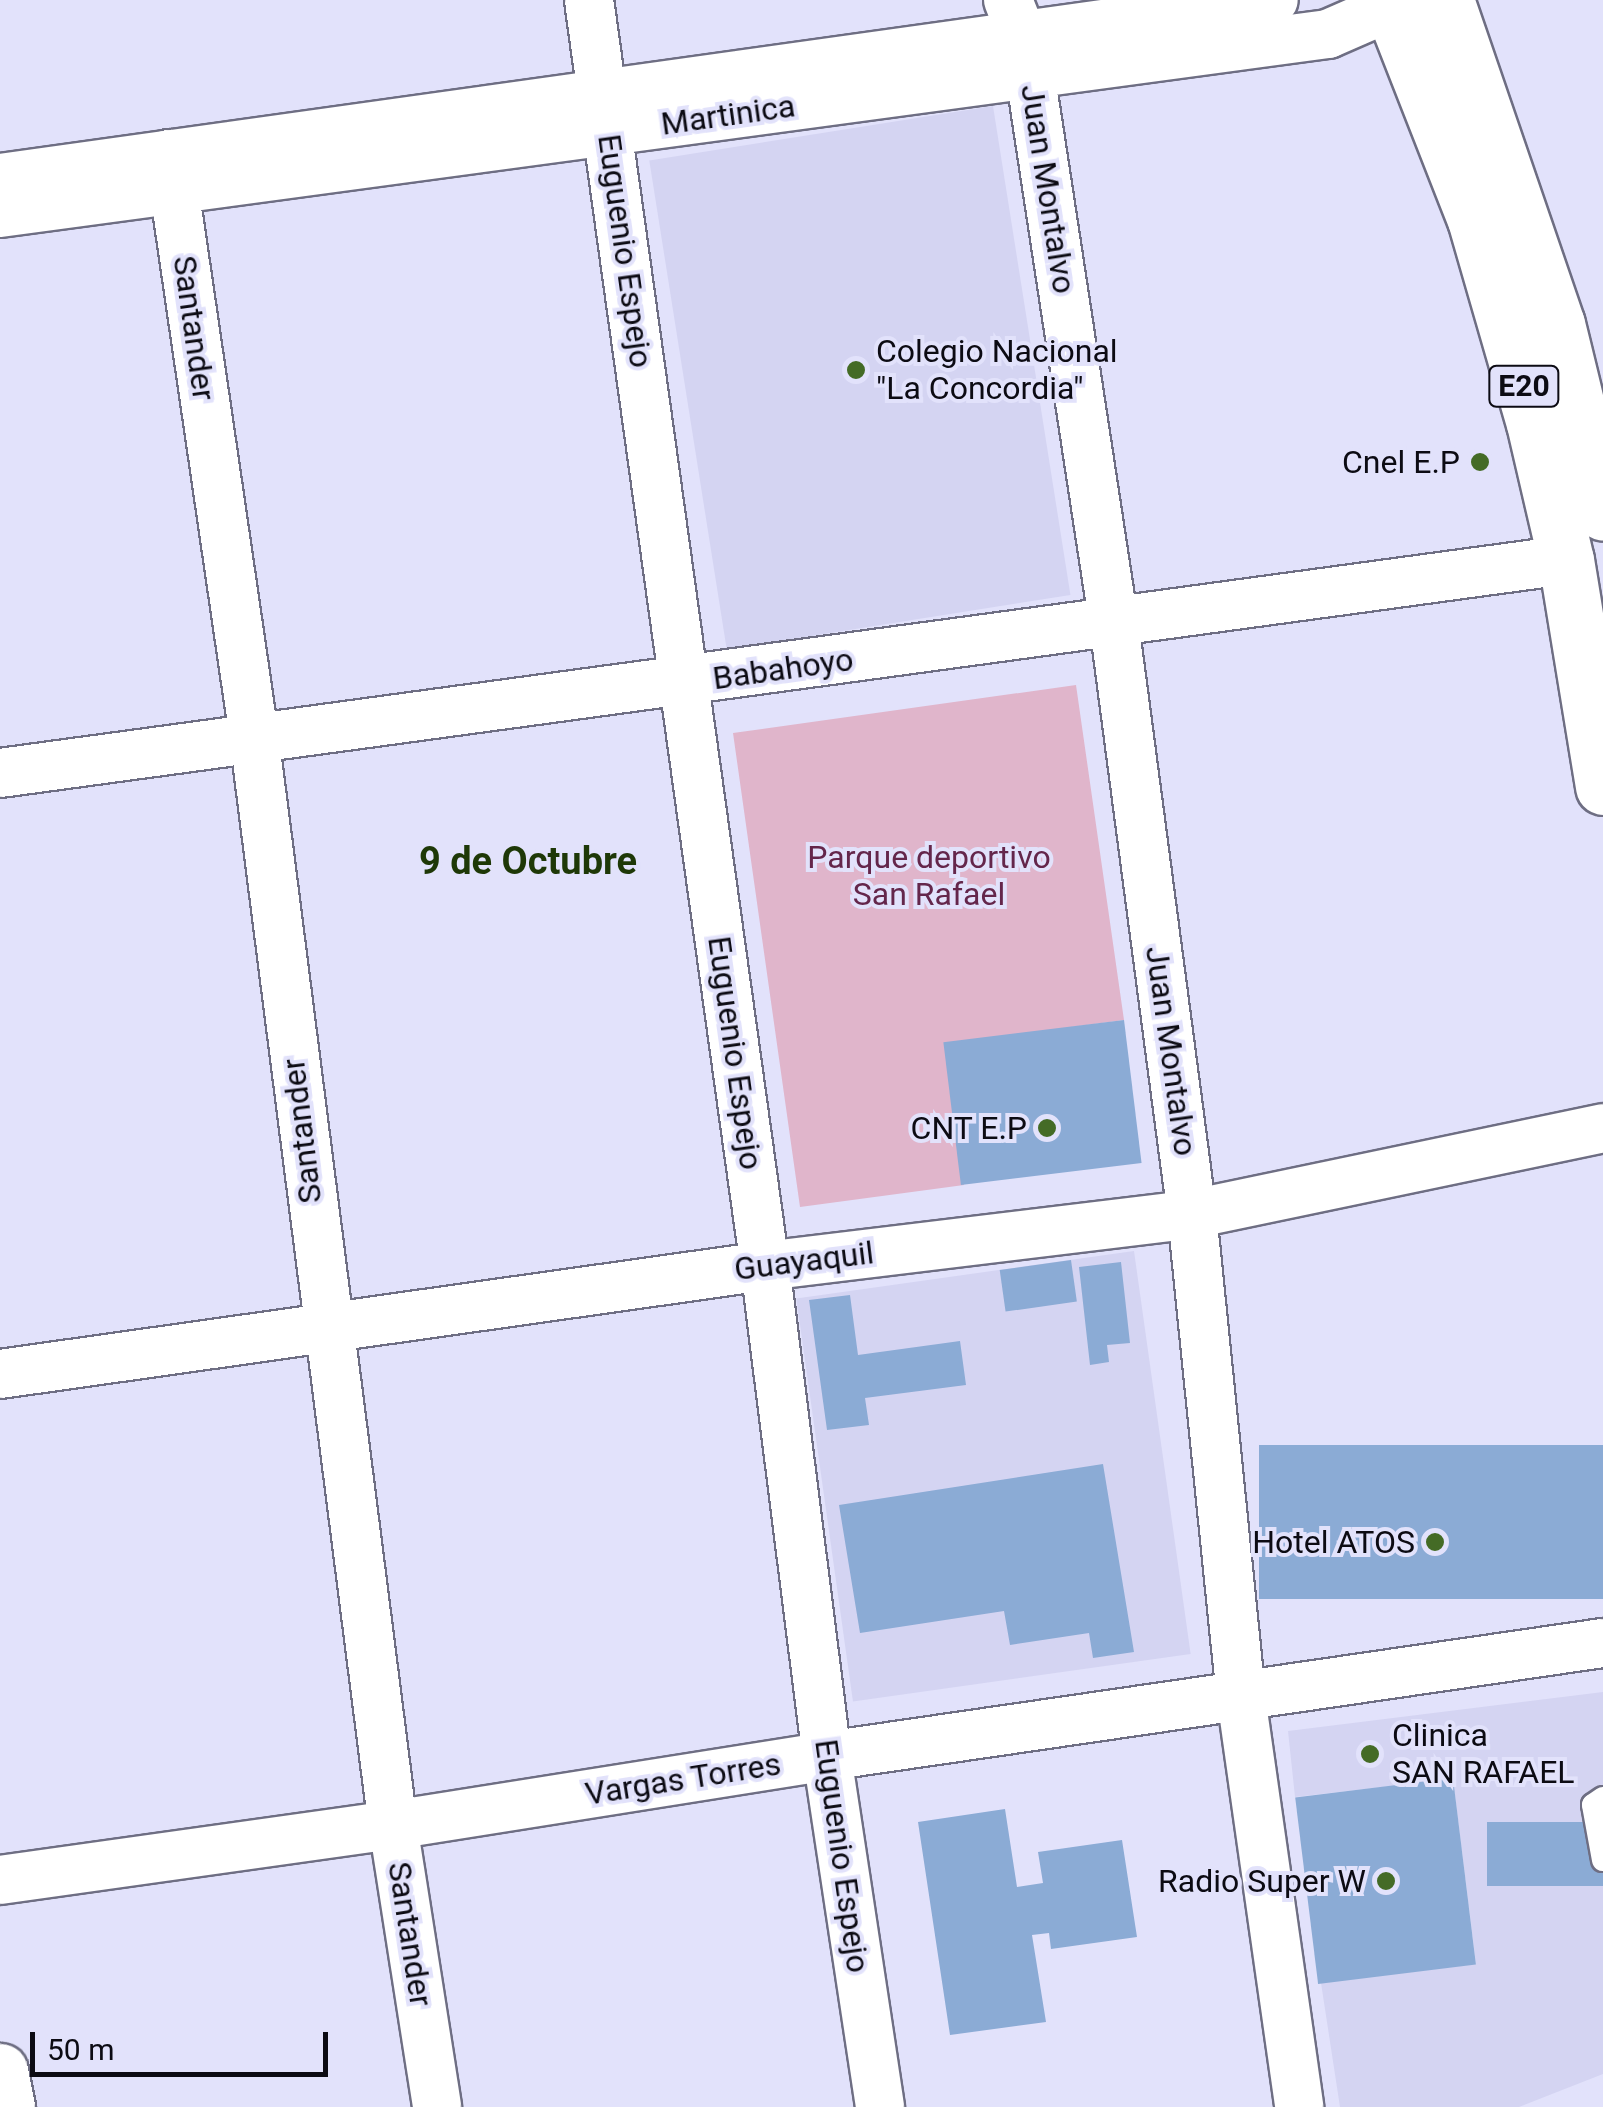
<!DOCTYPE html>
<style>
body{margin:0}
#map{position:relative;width:1603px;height:2107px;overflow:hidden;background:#e2e2fb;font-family:Roboto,sans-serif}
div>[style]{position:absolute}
.built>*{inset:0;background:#d4d4f2;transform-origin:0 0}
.green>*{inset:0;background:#e0b5cb}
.building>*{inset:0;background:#8babd5;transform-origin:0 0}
.roads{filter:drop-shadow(2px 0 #6e6e83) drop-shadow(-2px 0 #6e6e83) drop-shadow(0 2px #6e6e83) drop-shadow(0 -2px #6e6e83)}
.service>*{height:22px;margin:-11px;padding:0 11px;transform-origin:11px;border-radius:11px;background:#fff}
.minor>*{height:48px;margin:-24px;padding:0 24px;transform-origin:24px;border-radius:24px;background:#fff}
.secondary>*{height:55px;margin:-27.5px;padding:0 27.5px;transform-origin:27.5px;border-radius:27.5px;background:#fff}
.trunk>*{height:55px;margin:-27.5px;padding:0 27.5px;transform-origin:27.5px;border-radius:27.5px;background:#fff}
.dots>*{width:28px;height:28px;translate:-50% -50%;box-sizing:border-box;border:5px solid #e2e2fb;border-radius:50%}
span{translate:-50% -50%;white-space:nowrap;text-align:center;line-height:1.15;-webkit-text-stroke:8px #e2e2fb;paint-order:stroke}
.shield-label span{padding:2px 8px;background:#e2e2fb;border:2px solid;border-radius:8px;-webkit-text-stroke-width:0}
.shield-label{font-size:30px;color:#0c0b13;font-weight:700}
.street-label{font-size:32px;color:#0c0b13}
.poi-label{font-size:32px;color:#0c0b13}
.left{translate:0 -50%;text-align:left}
.right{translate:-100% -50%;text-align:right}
.park-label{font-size:32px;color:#64264b}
.quarter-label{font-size:38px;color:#1e3807;font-weight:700}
.scale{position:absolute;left:30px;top:2032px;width:298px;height:45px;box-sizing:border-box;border:5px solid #0c0b13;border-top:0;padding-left:12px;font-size:30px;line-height:35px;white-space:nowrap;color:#0c0b13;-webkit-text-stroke:8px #e2e2fb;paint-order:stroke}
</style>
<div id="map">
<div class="built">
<div style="left:993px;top:106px;width:495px;height:348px;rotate:81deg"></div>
<div style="left:1134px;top:1251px;width:407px;height:341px;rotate:82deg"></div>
<div style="clip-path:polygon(1603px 1692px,1603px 2074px,1519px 2107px,1340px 2107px,1321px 1983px,1476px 1964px,1453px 1779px,1295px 1797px,1288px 1731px)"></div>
</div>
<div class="green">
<div style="clip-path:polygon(1076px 685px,1124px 1020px,945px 1044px,964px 1185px,800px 1207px,733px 733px)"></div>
</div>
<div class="building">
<div style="left:1124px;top:1020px;width:144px;height:182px;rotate:83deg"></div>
<div style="left:1071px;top:1260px;width:42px;height:72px;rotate:82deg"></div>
<div style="clip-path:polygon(1121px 1262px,1130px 1343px,1107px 1345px,1109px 1362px,1090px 1365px,1079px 1267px)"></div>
<div style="clip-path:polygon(850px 1295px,858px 1355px,960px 1341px,966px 1385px,865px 1398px,869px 1425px,827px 1430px,809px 1300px)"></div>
<div style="left:1603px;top:1445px;width:154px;height:344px;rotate:90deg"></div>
<div style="clip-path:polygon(1103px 1464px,1134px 1652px,1093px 1658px,1089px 1633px,1010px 1645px,1004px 1611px,860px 1633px,839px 1505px)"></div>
<div style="left:1453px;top:1778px;width:188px;height:159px;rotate:83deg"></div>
<div style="clip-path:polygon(1005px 1809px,1017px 1887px,1043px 1883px,1038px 1852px,1122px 1840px,1137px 1937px,1051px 1949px,1049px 1933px,1032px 1935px,1046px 2022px,950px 2035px,918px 1822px)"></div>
<div style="left:1603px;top:1822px;width:64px;height:116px;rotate:90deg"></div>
</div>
<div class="roads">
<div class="service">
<div style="left:1603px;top:1798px;width:12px;rotate:145deg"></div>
<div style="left:1593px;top:1805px;width:56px;rotate:79.7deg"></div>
</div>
<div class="minor">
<div style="left:589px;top:0;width:1278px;rotate:82.09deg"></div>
<div style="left:765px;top:1266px;width:494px;rotate:82.8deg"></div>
<div style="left:827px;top:1756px;width:355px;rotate:81.4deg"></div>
<div style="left:1008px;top:0;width:41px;rotate:68.5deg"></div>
<div style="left:1023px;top:38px;width:37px;rotate:79deg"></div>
<div style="left:1030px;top:74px;width:556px;rotate:81.32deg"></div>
<div style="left:1114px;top:624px;width:595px;rotate:82.47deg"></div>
<div style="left:1192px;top:1214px;width:485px;rotate:84.2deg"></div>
<div style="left:1241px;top:1697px;width:414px;rotate:81.9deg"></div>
<div style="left:169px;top:154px;width:588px;rotate:81.69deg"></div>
<div style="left:254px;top:736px;width:1098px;rotate:82.73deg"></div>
<div style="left:393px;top:1825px;width:285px;rotate:81.1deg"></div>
<div style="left:0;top:178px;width:1286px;rotate:-7.95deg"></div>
<div style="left:0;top:213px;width:1340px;rotate:-7.68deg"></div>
<div style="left:1328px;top:34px;width:85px;rotate:-23.6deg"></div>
<div style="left:0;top:773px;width:1580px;rotate:-7.75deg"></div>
<div style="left:0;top:1374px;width:773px;rotate:-8.04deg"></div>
<div style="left:765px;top:1266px;width:430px;rotate:-6.9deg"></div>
<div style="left:1192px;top:1214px;width:420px;rotate:-11.8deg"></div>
<div style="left:0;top:1880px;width:397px;rotate:-8deg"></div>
<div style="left:393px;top:1825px;width:439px;rotate:-9deg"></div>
<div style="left:827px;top:1756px;width:784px;rotate:-8.29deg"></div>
</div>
<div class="secondary">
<div style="left:0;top:2071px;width:37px;rotate:79deg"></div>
</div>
<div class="trunk">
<div style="left:1389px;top:0;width:235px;rotate:68.6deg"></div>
<div style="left:1475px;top:219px;width:212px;rotate:73.9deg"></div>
<div style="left:1534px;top:423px;width:141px;rotate:76.9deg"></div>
<div style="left:1566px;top:560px;width:230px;rotate:80.7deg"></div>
<div style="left:1446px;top:0;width:342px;rotate:71.1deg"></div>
<div style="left:1557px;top:324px;width:194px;rotate:76.3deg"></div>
</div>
</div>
<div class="dots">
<div style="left:856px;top:370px;background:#446b26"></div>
<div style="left:1480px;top:462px;background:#446b26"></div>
<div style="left:1047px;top:1128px;background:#446b26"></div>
<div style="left:1435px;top:1542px;background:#446b26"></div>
<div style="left:1370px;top:1754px;background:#446b26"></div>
<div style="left:1386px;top:1881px;background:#446b26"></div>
</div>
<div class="shield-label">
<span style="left:1524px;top:386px">E20</span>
</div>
<div class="street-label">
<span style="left:728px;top:115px;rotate:-8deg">Martinica</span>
<span style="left:1048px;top:189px;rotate:81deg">Juan Montalvo</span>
<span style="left:625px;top:251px;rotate:82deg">Euguenio Espejo</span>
<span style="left:194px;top:328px;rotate:82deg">Santander</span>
<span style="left:783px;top:669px;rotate:-8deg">Babahoyo</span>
<span style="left:1171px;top:1051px;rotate:82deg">Juan Montalvo</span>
<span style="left:735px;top:1053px;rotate:82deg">Euguenio Espejo</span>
<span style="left:302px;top:1131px;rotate:-97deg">Santander</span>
<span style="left:804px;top:1261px;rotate:-7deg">Guayaquil</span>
<span style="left:683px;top:1779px;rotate:-9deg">Vargas Torres</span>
<span style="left:842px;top:1856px;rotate:82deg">Euguenio Espejo</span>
<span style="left:410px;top:1934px;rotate:81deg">Santander</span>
</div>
<div class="poi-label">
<span class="left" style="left:876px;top:370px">Colegio Nacional<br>"La Concordia"</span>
<span class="right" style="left:1460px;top:462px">Cnel E.P</span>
<span class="right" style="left:1027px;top:1128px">CNT E.P</span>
<span class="right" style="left:1415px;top:1542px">Hotel ATOS</span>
<span class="left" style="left:1392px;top:1754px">Clinica<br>SAN RAFAEL</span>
<span class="right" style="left:1366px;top:1881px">Radio Super W</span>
</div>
<div class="park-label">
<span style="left:929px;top:876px">Parque deportivo<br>San Rafael</span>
</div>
<div class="quarter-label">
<span style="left:528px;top:862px">9 de Octubre</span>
</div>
<div class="scale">50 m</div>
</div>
